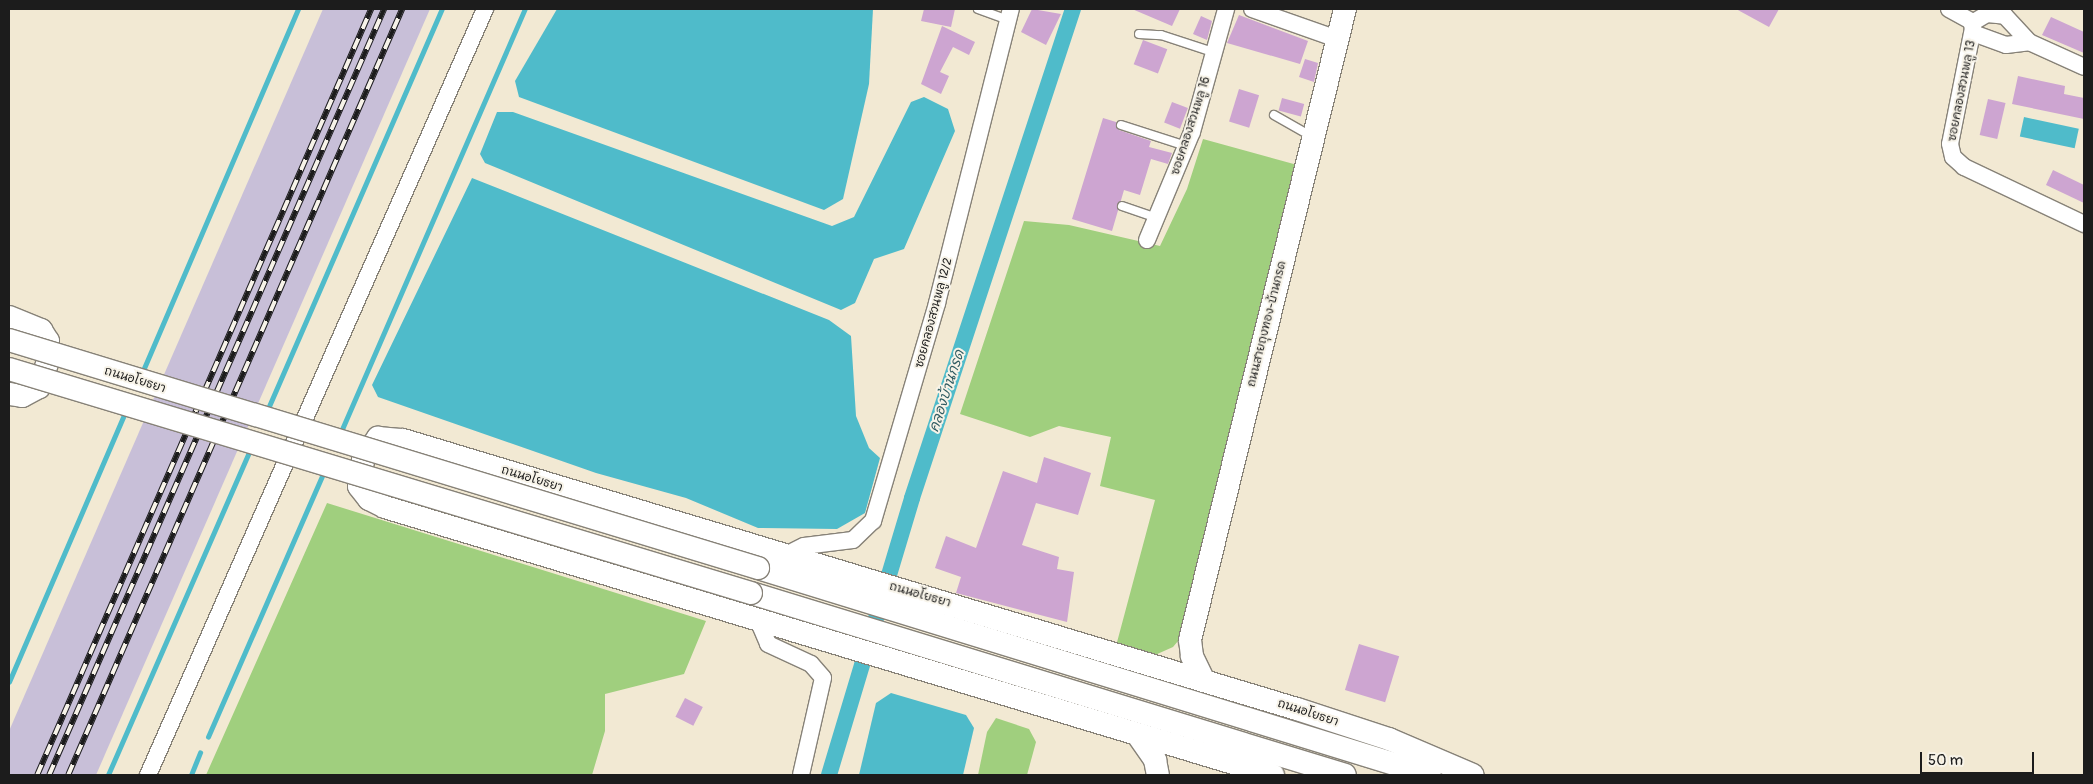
<!DOCTYPE html>
<meta charset="utf-8">
<style>
body{margin:0}
#map{position:relative;width:2093px;height:784px;overflow:hidden;background:#f2e9d3;font-family:Pangolin,"Playpen Sans Thai",sans-serif}
div>[style]{position:absolute}
.industrial>*{inset:0;background:#c8bfd8}
.green>*{inset:0;background:#a0cf7e}
.water>*{inset:0;background:#4fbbca;transform-origin:0 0}
.stream>*{height:4.5px;margin:-2.25px;padding:0 2.25px;transform-origin:2.25px;border-radius:2.25px;background:#4fbbca}
.canal>*{height:16px;margin:-8px;padding:0 8px;transform-origin:8px;border-radius:8px;background:#4fbbca}
.building>*{inset:0;background:#cda5d1;transform-origin:0 0}
.roads{filter:drop-shadow(1px 0 #878278) drop-shadow(-1px 0 #878278) drop-shadow(0 1px #878278) drop-shadow(0 -1px #878278)}
.lane>*{height:8px;margin:-4px;padding:0 4px;transform-origin:4px;border-radius:4px;background:#fff}
.street>*{height:16px;margin:-8px;padding:0 8px;transform-origin:8px;border-radius:8px;background:#fff}
.secondary>*{height:22px;margin:-11px;padding:0 11px;transform-origin:11px;border-radius:11px;background:#fff}
.rail>*{height:5.5px;margin-top:-2.75px;transform-origin:0;background:repeating-linear-gradient(90deg,#f7f3e8 0 11px,#1c1c1c 0 22px);box-sizing:border-box;border-block:1px solid #1c1c1c}
.bridges{filter:drop-shadow(1px 0 #878278) drop-shadow(-1px 0 #878278) drop-shadow(0 1px #878278) drop-shadow(0 -1px #878278)}
.secondary-bridge>*{height:22px;margin:-11px;padding:0 11px;transform-origin:11px;border-radius:11px;background:#fff}
span{translate:-50% -50%;white-space:nowrap;text-align:center;line-height:1.15;-webkit-text-stroke:4px #f7f3e8;paint-order:stroke}
.street-label{font-size:12px;color:#1c1c1c}
.water-label{font-size:14px;color:#305c62;font-style:italic}
.frame{position:absolute;inset:0;border:10px solid #1c1c1c;pointer-events:none}
.scale{position:absolute;left:1920px;top:752px;width:114px;height:22px;box-sizing:border-box;border:2px solid #1c1c1c;border-top:0;padding-left:6px;font-size:15px;line-height:18px;white-space:nowrap;color:#1c1c1c;-webkit-text-stroke:4px #f7f3e8;paint-order:stroke}
</style>
<div id="map">
<div class="industrial">
<div style="clip-path:polygon(323px 9px,430px 9px,96px 775px,9px 775px,9px 731px)"></div>
</div>
<div class="green">
<div style="clip-path:polygon(1203px 139px,1301px 166px,1183px 635px,1173px 647px,1155px 655px,1116px 646px,1155px 500px,1100px 486px,1111px 437px,1059px 426px,1030px 437px,960px 414px,1024px 221px,1069px 225px,1160px 246px,1187px 189px)"></div>
<div style="clip-path:polygon(327px 503px,706px 621px,684px 674px,605px 694px,605px 731px,592px 775px,206px 775px)"></div>
<div style="clip-path:polygon(996px 718px,1029px 729px,1036px 742px,1027px 775px,978px 775px,987px 732px)"></div>
</div>
<div class="water">
<div style="clip-path:polygon(557px 9px,873px 9px,869px 84px,843px 199px,824px 210px,519px 97px,515px 81px)"></div>
<div style="clip-path:polygon(924px 97px,948px 109px,955px 131px,904px 249px,874px 259px,855px 303px,841px 310px,485px 163px,480px 154px,497px 112px,513px 112px,832px 226px,854px 217px,911px 102px)"></div>
<div style="left:2024px;top:117px;width:56px;height:20px;rotate:12deg"></div>
<div style="clip-path:polygon(472px 178px,829px 320px,851px 336px,856px 416px,869px 448px,880px 458px,865px 513px,837px 529px,758px 528px,686px 498px,596px 473px,378px 397px,372px 385px)"></div>
<div style="clip-path:polygon(891px 693px,966px 715px,974px 728px,963px 775px,859px 775px,876px 703px)"></div>
</div>
<div class="stream">
<div style="left:142px;top:373px;width:396px;rotate:-66.8deg"></div>
<div style="left:267px;top:411px;width:438px;rotate:-66.5deg"></div>
<div style="left:340px;top:434px;width:464px;rotate:-66.5deg"></div>
<div style="left:9px;top:682px;width:296px;rotate:-66.7deg"></div>
<div style="left:208px;top:737px;width:290px;rotate:-66.4deg"></div>
<div style="left:108px;top:775px;width:357px;rotate:-66.4deg"></div>
<div style="left:191px;top:775px;width:24px;rotate:-68deg"></div>
</div>
<div class="canal">
<div style="left:829px;top:775px;width:289px;rotate:-73.3deg"></div>
<div style="left:912px;top:498px;width:515px;rotate:-71.78deg"></div>
</div>
<div class="building">
<div style="clip-path:polygon(924px 9px,955px 9px,951px 27px,921px 21px)"></div>
<div style="clip-path:polygon(1032px 9px,1061px 14px,1046px 45px,1021px 32px)"></div>
<div style="clip-path:polygon(1132px 9px,1180px 9px,1172px 26px)"></div>
<div style="clip-path:polygon(1736px 9px,1779px 9px,1769px 27px)"></div>
<div style="clip-path:polygon(1239px 15px,1308px 41px,1300px 64px,1227px 43px)"></div>
<div style="clip-path:polygon(1201px 16px,1212px 21px,1207px 40px,1193px 34px)"></div>
<div style="clip-path:polygon(2051px 17px,2084px 32px,2084px 53px,2042px 35px)"></div>
<div style="clip-path:polygon(942px 26px,975px 42px,969px 55px,953px 47px,940px 72px,949px 76px,941px 94px,921px 84px)"></div>
<div style="left:1143px;top:40px;width:26px;height:26px;rotate:21deg"></div>
<div style="clip-path:polygon(1305px 59px,1318px 63px,1314px 82px,1299px 77px)"></div>
<div style="clip-path:polygon(2018px 76px,2065px 86px,2064px 94px,2084px 98px,2084px 119px,2012px 104px)"></div>
<div style="left:1239px;top:89px;width:21px;height:34px;rotate:17deg"></div>
<div style="left:1282px;top:98px;width:23px;height:13px;rotate:15deg"></div>
<div style="left:1988px;top:99px;width:18px;height:37px;rotate:13deg"></div>
<div style="left:1172px;top:102px;width:17px;height:22px;rotate:21deg"></div>
<div style="clip-path:polygon(1103px 118px,1116px 122px,1119px 130px,1151px 141px,1149px 147px,1172px 153px,1168px 164px,1151px 159px,1140px 195px,1124px 190px,1112px 231px,1072px 219px)"></div>
<div style="clip-path:polygon(2053px 170px,2084px 185px,2084px 203px,2046px 185px)"></div>
<div style="clip-path:polygon(1044px 457px,1091px 473px,1078px 515px,1036px 503px,1022px 545px,1059px 557px,1057px 569px,1074px 572px,1067px 622px,956px 593px,961px 577px,935px 568px,946px 536px,976px 548px,1003px 471px,1037px 483px)"></div>
<div style="left:1359px;top:644px;width:42px;height:48px;rotate:17deg"></div>
<div style="left:685px;top:698px;width:20px;height:21px;rotate:27deg"></div>
</div>
<div class="roads">
<div class="lane">
<div style="left:978px;top:9px;width:30px;rotate:20deg"></div>
<div style="left:1139px;top:34px;width:22px;rotate:3deg"></div>
<div style="left:1161px;top:35px;width:55px;rotate:18.1deg"></div>
<div style="left:1274px;top:115px;width:43px;rotate:29.6deg"></div>
<div style="left:1121px;top:125px;width:68px;rotate:17.9deg"></div>
<div style="left:1122px;top:206px;width:37px;rotate:19deg"></div>
</div>
<div class="street">
<div style="left:1252px;top:9px;width:90px;rotate:19.4deg"></div>
<div style="left:1949px;top:9px;width:25px;rotate:29deg"></div>
<div style="left:1971px;top:21px;width:7px;rotate:74deg"></div>
<div style="left:1973px;top:28px;width:118px;rotate:101.2deg"></div>
<div style="left:1950px;top:144px;width:13px;rotate:77deg"></div>
<div style="left:1953px;top:157px;width:15px;rotate:42deg"></div>
<div style="left:1964px;top:167px;width:133px;rotate:25.4deg"></div>
<div style="left:1972px;top:23px;width:17px;rotate:-31deg"></div>
<div style="left:1987px;top:14px;width:18px;rotate:6deg"></div>
<div style="left:2005px;top:16px;width:35px;rotate:47deg"></div>
<div style="left:2029px;top:42px;width:60px;rotate:24.4deg"></div>
<div style="left:1973px;top:33px;width:35px;rotate:20deg"></div>
<div style="left:2006px;top:45px;width:23px;rotate:-7deg"></div>
<div style="left:1147px;top:240px;width:117px;rotate:-67.4deg"></div>
<div style="left:1192px;top:132px;width:128px;rotate:-74.5deg"></div>
<div style="left:786px;top:555px;width:20px;rotate:-27deg"></div>
<div style="left:804px;top:546px;width:49px;rotate:-7deg"></div>
<div style="left:853px;top:540px;width:28px;rotate:-44deg"></div>
<div style="left:873px;top:521px;width:227px;rotate:-73.6deg"></div>
<div style="left:937px;top:303px;width:303px;rotate:-75.9deg"></div>
<div style="left:758px;top:620px;width:26px;rotate:67deg"></div>
<div style="left:768px;top:644px;width:47px;rotate:24.9deg"></div>
<div style="left:811px;top:664px;width:18px;rotate:49deg"></div>
<div style="left:823px;top:678px;width:99px;rotate:102.8deg"></div>
<div style="left:148px;top:775px;width:837px;rotate:-66.25deg"></div>
</div>
<div class="secondary">
<div style="left:9px;top:317px;width:35px;rotate:22deg"></div>
<div style="left:41px;top:330px;width:13px;rotate:58deg"></div>
<div style="left:48px;top:341px;width:20px;rotate:90deg"></div>
<div style="left:48px;top:361px;width:28px;rotate:109deg"></div>
<div style="left:39px;top:387px;width:19px;rotate:152deg"></div>
<div style="left:22px;top:396px;width:13px;rotate:-171deg"></div>
<div style="left:758px;top:568px;width:703px;rotate:17.12deg"></div>
<div style="left:751px;top:593px;width:621px;rotate:17.03deg"></div>
<div style="left:1204px;top:681px;width:28px;rotate:-116deg"></div>
<div style="left:1192px;top:656px;width:16px;rotate:-97deg"></div>
<div style="left:1190px;top:640px;width:650px;rotate:-76.2deg"></div>
<div style="left:1137px;top:734px;width:32px;rotate:55deg"></div>
<div style="left:1155px;top:760px;width:15px;rotate:79deg"></div>
<div style="left:1273px;top:775px;width:928px;rotate:-163.21deg"></div>
<div style="left:385px;top:507px;width:18px;rotate:-153deg"></div>
<div style="left:369px;top:499px;width:16px;rotate:-128deg"></div>
<div style="left:359px;top:486px;width:26px;rotate:-81deg"></div>
<div style="left:363px;top:460px;width:27px;rotate:-56deg"></div>
<div style="left:378px;top:438px;width:25px;rotate:5deg"></div>
<div style="left:403px;top:440px;width:934px;rotate:16.75deg"></div>
<div style="left:1297px;top:709px;width:97px;rotate:18.1deg"></div>
<div style="left:1389px;top:739px;width:91px;rotate:23.2deg"></div>
</div>
</div>
<div class="rail">
<div style="left:37px;top:775px;width:836px;rotate:-66.44deg"></div>
<div style="left:49px;top:775px;width:836px;rotate:-66.38deg"></div>
<div style="left:68px;top:775px;width:836px;rotate:-66.44deg"></div>
</div>
<div class="bridges">
<div class="secondary-bridge">
<div style="left:9px;top:340px;width:783px;rotate:16.93deg"></div>
<div style="left:9px;top:369px;width:775px;rotate:16.8deg"></div>
</div>
</div>
<div class="street-label">
<span style="left:1962px;top:91px;rotate:-79deg">ซอยคลองสวนพลู 13</span>
<span style="left:1191px;top:126px;rotate:-72deg">ซอยคลองสวนพลู 16</span>
<span style="left:934px;top:313px;rotate:-75deg">ซอยคลองสวนพลู 12/2</span>
<span style="left:1267px;top:324px;rotate:-76deg">ถนนสายถุงทอง-บ้านกรด</span>
<span style="left:135px;top:380px;rotate:17deg">ถนนอโยธยา</span>
<span style="left:532px;top:479px;rotate:17deg">ถนนอโยธยา</span>
<span style="left:920px;top:595px;rotate:16deg">ถนนอโยธยา</span>
<span style="left:1308px;top:713px;rotate:18deg">ถนนอโยธยา</span>
</div>
<div class="water-label">
<span style="left:947px;top:391px;rotate:-72deg">คลองบ้านกรด</span>
</div>
<div class="frame"></div>
<div class="scale">50 m</div>
</div>
